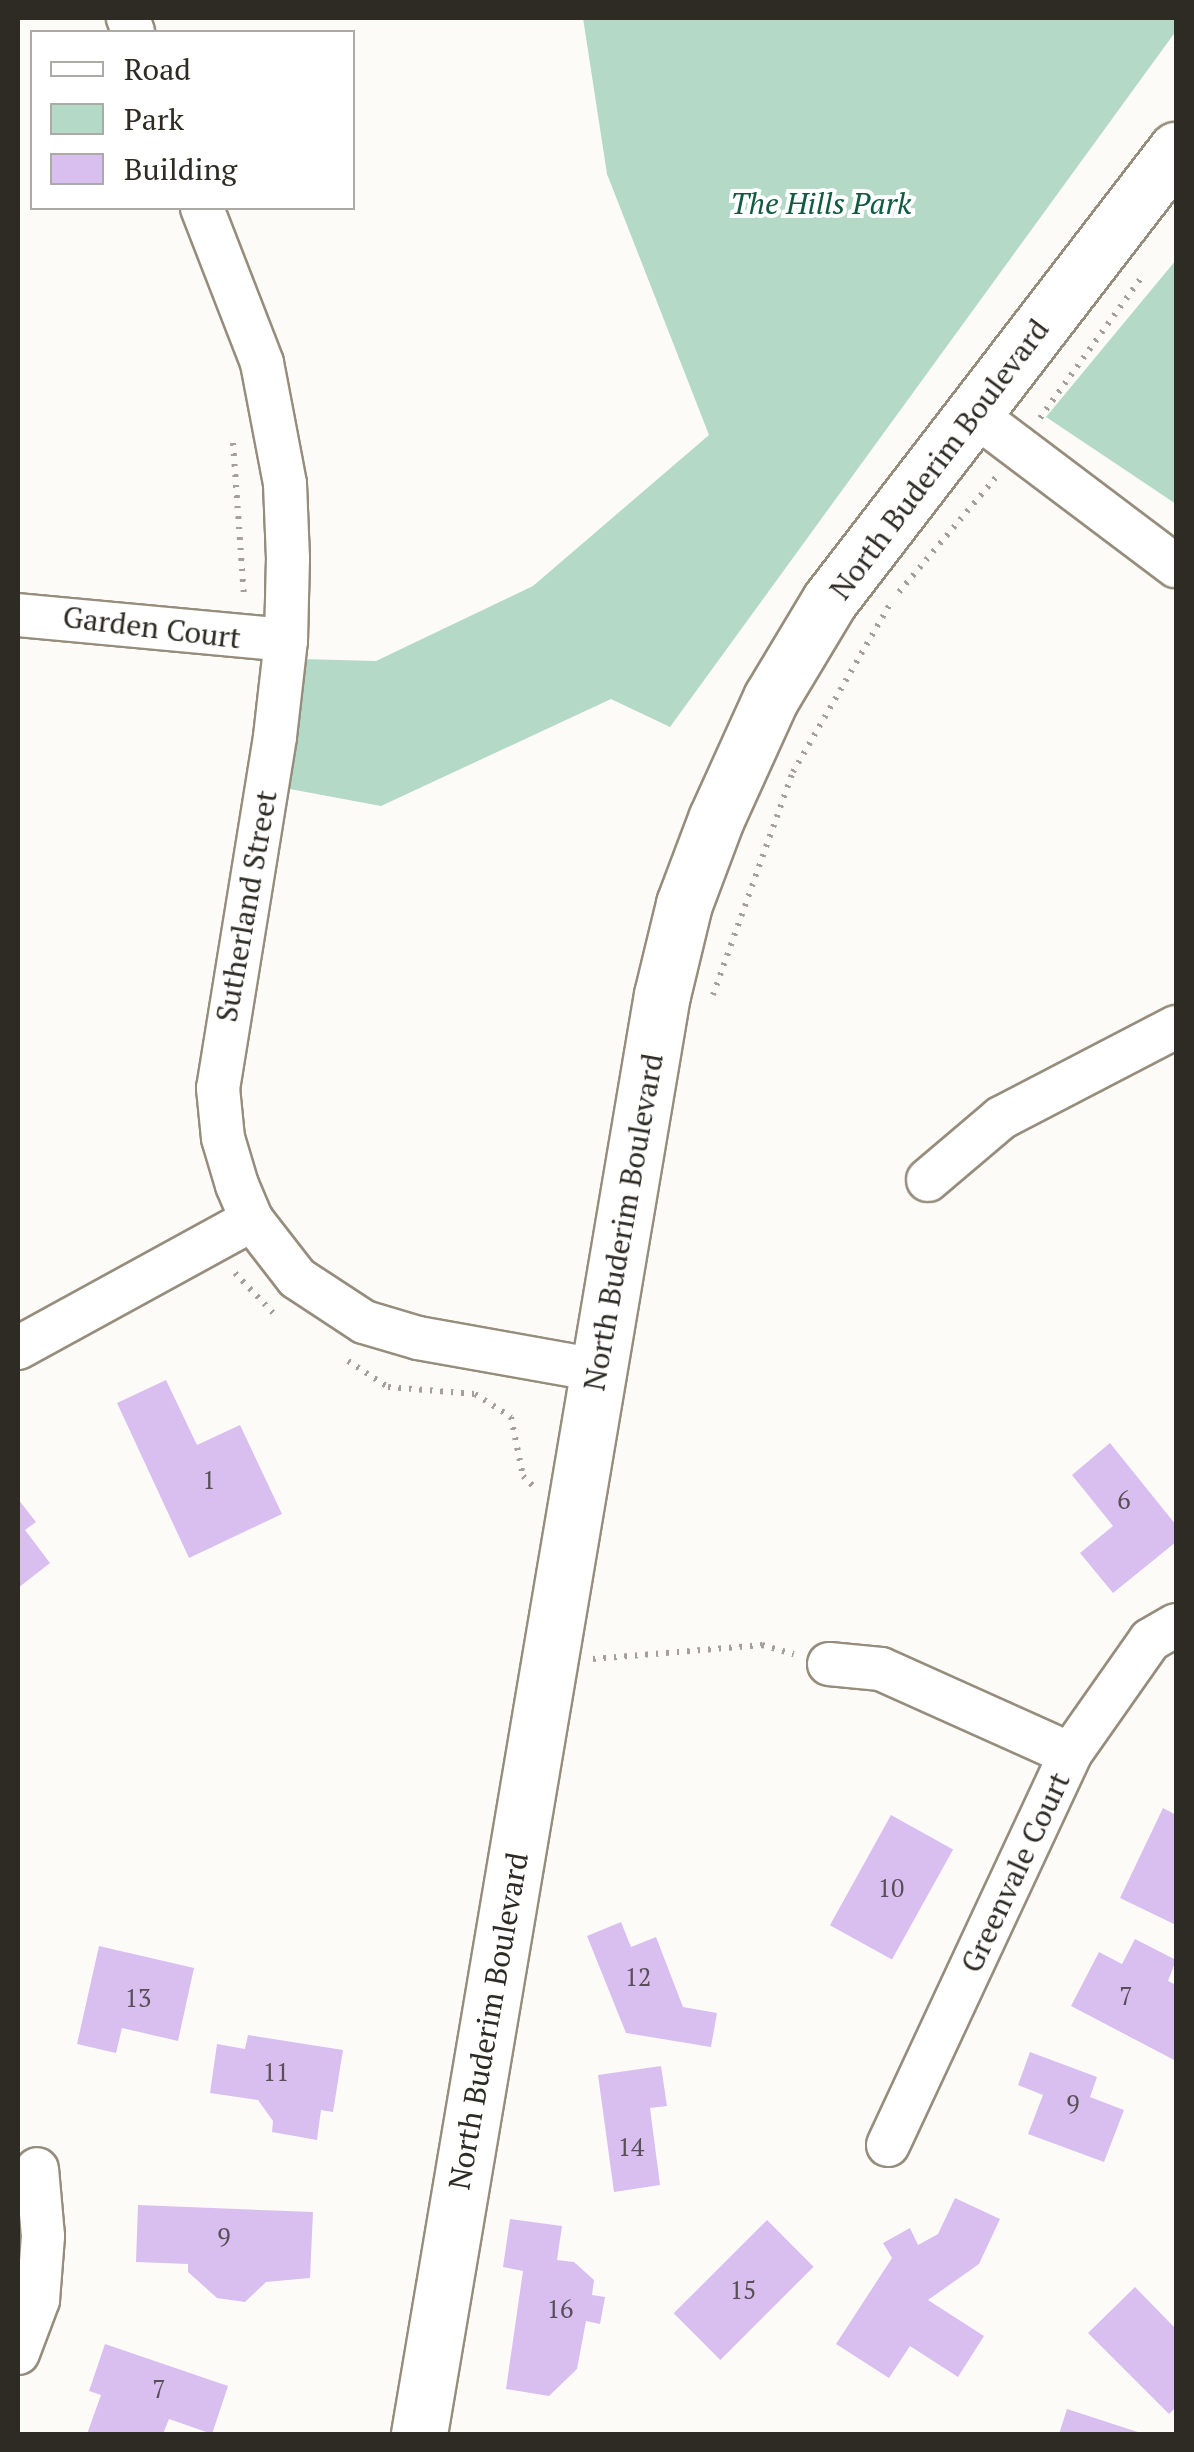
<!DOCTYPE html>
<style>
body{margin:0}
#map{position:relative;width:1194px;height:2452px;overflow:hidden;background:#fdfbf8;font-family:"PT Serif",serif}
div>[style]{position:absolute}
.green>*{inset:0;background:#b4d9c7}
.building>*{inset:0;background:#d9bff0;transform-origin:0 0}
.path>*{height:6px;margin-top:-3px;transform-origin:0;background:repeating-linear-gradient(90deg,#a3a09b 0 2.5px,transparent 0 10.5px)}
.roads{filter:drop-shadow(2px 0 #968d7d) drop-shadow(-2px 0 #968d7d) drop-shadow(0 2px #968d7d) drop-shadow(0 -2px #968d7d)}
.street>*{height:42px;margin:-21px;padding:0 21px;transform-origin:21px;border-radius:21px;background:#fff}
.secondary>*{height:55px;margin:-27.5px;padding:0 27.5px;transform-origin:27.5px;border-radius:27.5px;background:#fff}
span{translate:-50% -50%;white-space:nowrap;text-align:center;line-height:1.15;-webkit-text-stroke:8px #fff;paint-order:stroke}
.number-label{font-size:25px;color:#594f57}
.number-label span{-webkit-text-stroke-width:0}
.park-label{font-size:30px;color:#125a40;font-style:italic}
.street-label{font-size:30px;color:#2e2a24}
.frame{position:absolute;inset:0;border:20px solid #2e2a24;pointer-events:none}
.legend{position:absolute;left:30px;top:30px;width:325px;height:180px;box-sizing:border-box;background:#fff;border:2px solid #abaaa7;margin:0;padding:12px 18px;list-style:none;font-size:30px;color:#2e2a24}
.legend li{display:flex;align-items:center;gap:20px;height:50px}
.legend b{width:50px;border:2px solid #abaaa7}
</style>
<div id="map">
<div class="green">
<div style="clip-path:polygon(583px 18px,1176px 18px,1176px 31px,670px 727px,611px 699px,381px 806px,279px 787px,302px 659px,376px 661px,533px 586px,709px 435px,607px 174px)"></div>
<div style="clip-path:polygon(1176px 260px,1176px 504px,1046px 417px)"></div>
</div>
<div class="building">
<div style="clip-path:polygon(166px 1380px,197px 1445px,240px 1425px,282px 1514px,189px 1558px,117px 1403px)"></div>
<div style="clip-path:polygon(1110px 1443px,1176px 1525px,1176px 1542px,1113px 1593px,1080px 1553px,1113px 1526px,1072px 1475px)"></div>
<div style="clip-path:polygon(18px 1499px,36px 1522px,25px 1530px,50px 1563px,18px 1588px)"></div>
<div style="clip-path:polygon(1163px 1808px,1176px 1815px,1176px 1925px,1120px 1898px)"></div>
<div style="left:891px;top:1815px;width:71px;height:126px;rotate:29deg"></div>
<div style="clip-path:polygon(621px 1922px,631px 1947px,656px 1937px,683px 2007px,717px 2013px,711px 2047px,626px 2033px,587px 1936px)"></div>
<div style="clip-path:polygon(1135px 1939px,1176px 1960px,1168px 1981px,1176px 1985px,1176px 2061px,1071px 2006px,1099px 1952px,1122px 1964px)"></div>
<div style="clip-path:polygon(99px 1946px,194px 1968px,178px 2041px,122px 2028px,116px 2053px,77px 2044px)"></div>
<div style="clip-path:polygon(248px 2035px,343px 2050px,333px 2112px,321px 2110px,317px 2140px,272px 2132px,273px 2121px,258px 2100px,210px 2093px,217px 2044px,245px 2049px)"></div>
<div style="clip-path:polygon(1030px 2052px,1097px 2077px,1090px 2097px,1124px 2110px,1104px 2162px,1028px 2134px,1043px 2095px,1018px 2085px)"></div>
<div style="clip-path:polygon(661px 2066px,667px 2106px,650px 2108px,660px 2185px,614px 2192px,598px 2075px)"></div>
<div style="clip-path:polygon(955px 2198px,1000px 2219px,979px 2264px,928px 2300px,984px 2336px,958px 2377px,910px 2346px,889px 2378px,836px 2344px,892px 2258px,883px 2243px,910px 2228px,918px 2245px,938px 2234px)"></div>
<div style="clip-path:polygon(138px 2205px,313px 2212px,310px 2278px,266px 2282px,245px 2302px,217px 2298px,188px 2272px,188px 2264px,136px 2262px)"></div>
<div style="clip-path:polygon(510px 2219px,562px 2226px,557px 2260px,574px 2262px,594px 2280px,592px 2295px,605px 2297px,600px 2324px,586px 2321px,577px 2369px,549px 2396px,506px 2389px,523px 2271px,503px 2267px)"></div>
<div style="left:767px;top:2220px;width:66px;height:132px;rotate:45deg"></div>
<div style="clip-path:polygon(1135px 2287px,1176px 2329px,1176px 2407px,1169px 2414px,1088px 2333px)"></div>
<div style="clip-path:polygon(105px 2344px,228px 2386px,212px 2434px,169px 2419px,163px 2434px,87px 2434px,101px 2395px,89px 2391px)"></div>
<div style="clip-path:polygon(1067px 2409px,1144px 2434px,1059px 2434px)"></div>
</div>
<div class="path">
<div style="left:1040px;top:418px;width:173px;rotate:-54.2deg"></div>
<div style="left:233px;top:443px;width:152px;rotate:85.9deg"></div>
<div style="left:899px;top:592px;width:152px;rotate:-49.8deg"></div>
<div style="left:713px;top:995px;width:237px;rotate:-70.3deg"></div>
<div style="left:793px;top:772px;width:196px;rotate:-60deg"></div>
<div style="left:235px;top:1273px;width:57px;rotate:46.4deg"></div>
<div style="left:348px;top:1361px;width:48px;rotate:33deg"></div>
<div style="left:388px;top:1387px;width:87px;rotate:4.6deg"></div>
<div style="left:475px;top:1394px;width:43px;rotate:32.6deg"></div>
<div style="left:511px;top:1417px;width:60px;rotate:78.5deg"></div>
<div style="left:523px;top:1476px;width:14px;rotate:45deg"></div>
<div style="left:593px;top:1659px;width:170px;rotate:-4.7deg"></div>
<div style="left:762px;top:1645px;width:33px;rotate:16deg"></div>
</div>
<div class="roads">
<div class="street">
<div style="left:128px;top:18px;width:15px;rotate:70deg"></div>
<div style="left:202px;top:208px;width:166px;rotate:68.8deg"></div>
<div style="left:262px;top:363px;width:123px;rotate:79.2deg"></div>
<div style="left:285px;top:484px;width:74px;rotate:87.7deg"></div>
<div style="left:288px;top:558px;width:82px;rotate:91.4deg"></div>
<div style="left:286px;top:640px;width:98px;rotate:96.5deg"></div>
<div style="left:275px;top:737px;width:356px;rotate:99.2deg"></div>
<div style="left:218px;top:1088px;width:50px;rotate:84.3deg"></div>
<div style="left:223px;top:1138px;width:49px;rotate:73.4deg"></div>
<div style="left:237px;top:1185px;width:38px;rotate:67deg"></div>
<div style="left:252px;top:1220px;width:73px;rotate:52.2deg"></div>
<div style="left:297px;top:1278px;width:80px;rotate:33.3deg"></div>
<div style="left:364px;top:1322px;width:56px;rotate:16.5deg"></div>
<div style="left:418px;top:1338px;width:183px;rotate:10.1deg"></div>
<div style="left:974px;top:414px;width:253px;rotate:37deg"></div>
<div style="left:18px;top:615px;width:269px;rotate:5.3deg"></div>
<div style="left:928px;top:1180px;width:96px;rotate:-40.3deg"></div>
<div style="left:1001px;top:1118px;width:197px;rotate:-27.5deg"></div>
<div style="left:18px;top:1348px;width:267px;rotate:-28.7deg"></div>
<div style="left:829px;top:1664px;width:52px;rotate:5.5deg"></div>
<div style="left:881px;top:1669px;width:207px;rotate:24.2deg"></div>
<div style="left:888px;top:2145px;width:431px;rotate:-65deg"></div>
<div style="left:1070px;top:1754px;width:139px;rotate:-54.9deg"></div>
<div style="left:1150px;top:1640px;width:30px;rotate:-30deg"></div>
<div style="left:18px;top:2353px;width:57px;rotate:-69.3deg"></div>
<div style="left:38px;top:2300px;width:64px;rotate:-85.5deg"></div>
<div style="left:43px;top:2236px;width:67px;rotate:-95.1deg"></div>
</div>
<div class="secondary">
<div style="left:419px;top:2434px;width:1459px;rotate:-80.42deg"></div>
<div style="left:662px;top:995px;width:94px;rotate:-76.4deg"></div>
<div style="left:684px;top:904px;width:91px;rotate:-69.4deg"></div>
<div style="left:716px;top:819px;width:133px;rotate:-65.6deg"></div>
<div style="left:771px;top:698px;width:114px;rotate:-59deg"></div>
<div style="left:830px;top:600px;width:568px;rotate:-52.44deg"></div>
</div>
</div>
<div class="number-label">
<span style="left:209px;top:1480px">1</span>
<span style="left:1124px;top:1500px">6</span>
<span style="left:891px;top:1888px">10</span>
<span style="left:638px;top:1977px">12</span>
<span style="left:1126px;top:1996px">7</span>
<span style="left:138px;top:1998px">13</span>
<span style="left:276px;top:2072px">11</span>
<span style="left:1073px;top:2104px">9</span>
<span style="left:631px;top:2147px">14</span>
<span style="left:224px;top:2237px">9</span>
<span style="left:743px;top:2290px">15</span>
<span style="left:560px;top:2309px">16</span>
<span style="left:159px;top:2389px">7</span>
</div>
<div class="park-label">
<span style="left:821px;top:203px">The Hills Park</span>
</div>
<div class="street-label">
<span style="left:939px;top:459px;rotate:-53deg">North Buderim Boulevard</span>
<span style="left:152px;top:627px;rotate:7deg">Garden Court</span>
<span style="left:246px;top:906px;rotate:-80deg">Sutherland Street</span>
<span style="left:623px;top:1222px;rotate:-80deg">North Buderim Boulevard</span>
<span style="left:1015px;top:1872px;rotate:-65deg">Greenvale Court</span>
<span style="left:488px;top:2021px;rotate:-80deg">North Buderim Boulevard</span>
</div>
<div class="frame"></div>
<ul class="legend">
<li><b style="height:12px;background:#fff"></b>Road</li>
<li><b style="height:28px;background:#b4d9c7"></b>Park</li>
<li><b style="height:28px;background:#d9bff0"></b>Building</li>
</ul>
</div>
